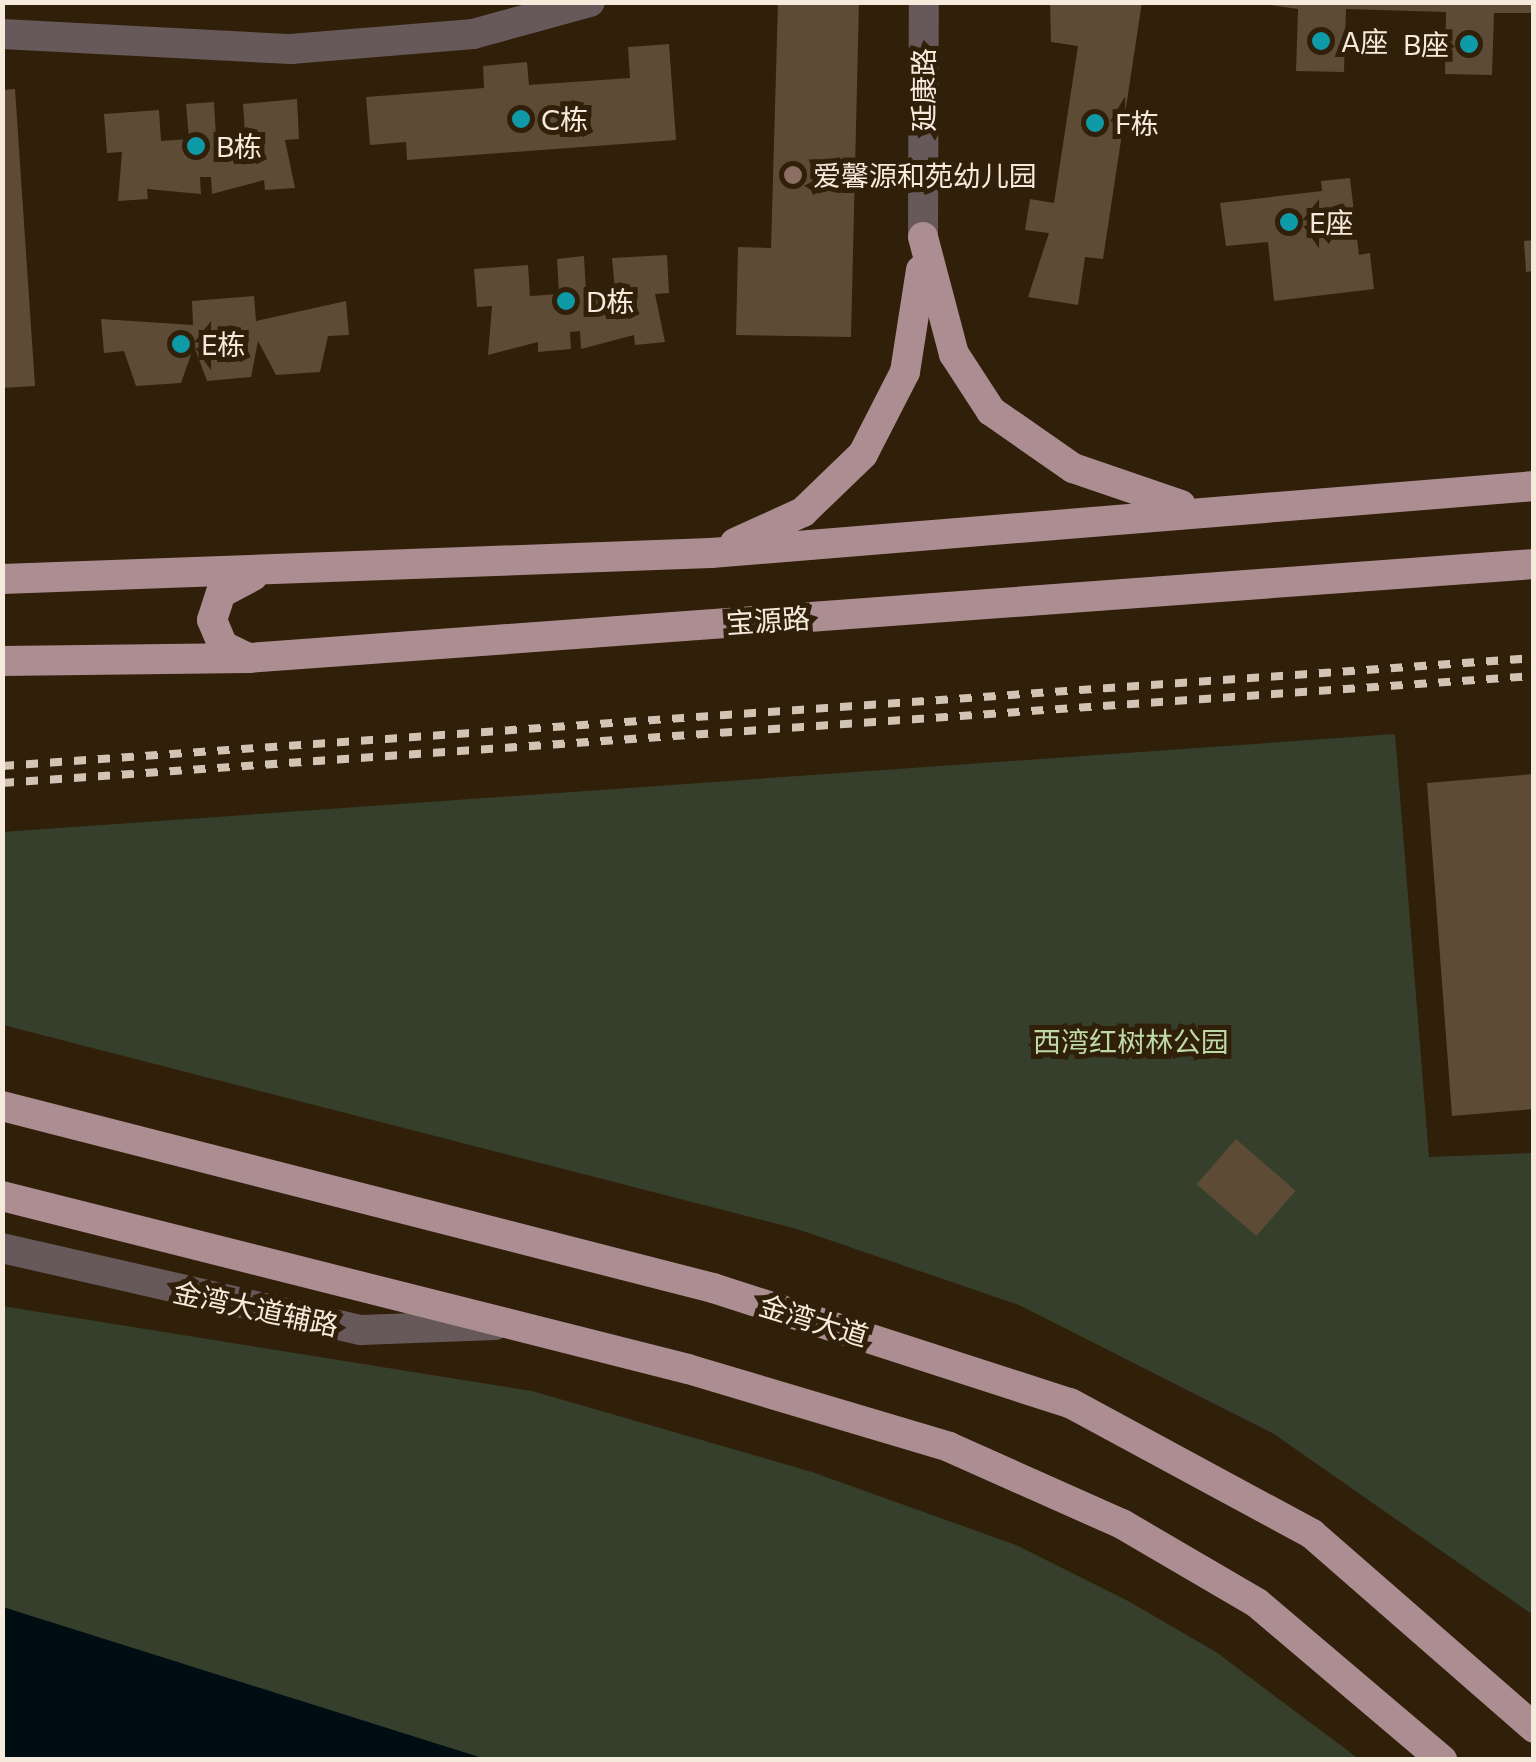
<!DOCTYPE html>
<meta charset="utf-8">
<style>
body{margin:0}
#map{position:relative;width:1536px;height:1762px;overflow:hidden;background:#301f09;font-family:Commissioner,"Noto Sans SC",sans-serif}
div>[style]{position:absolute}
.green>*{inset:0;background:#353f2c}
.water>*{inset:0;background:#000e14}
.building>*{inset:0;background:#5d4b35;transform-origin:0 0}
.minor>*{height:30px;margin:-15px;padding:0 15px;transform-origin:15px;border-radius:15px;background:#67585a}
.major>*{height:30px;margin:-15px;padding:0 15px;transform-origin:15px;border-radius:15px;background:#ab8d92}
.rail>*{height:8px;margin-top:-4px;transform-origin:0;background:repeating-linear-gradient(90deg,#d1c4b5 0 12px,transparent 0 24px)}
.dots>*{width:28px;height:28px;translate:-50% -50%;box-sizing:border-box;border:5px solid #301f09;border-radius:50%}
span{translate:-50% -50%;white-space:nowrap;text-align:center;line-height:1.15;-webkit-text-stroke:10px #301f09;paint-order:stroke}
.poi-label{font-size:28px;color:#f6eadd}
.left{translate:0 -50%;text-align:left}
.right{translate:-100% -50%;text-align:right}
.street-label{font-size:28px;color:#f6eadd}
.park-label{font-size:28px;color:#bed9a6}
.frame{position:absolute;inset:0;border:5px solid #f6eadd;pointer-events:none}
</style>
<div id="map">
<div class="green">
<div style="clip-path:polygon(1395px 734px,1429px 1157px,1533px 1153px,1533px 1615px,1274px 1434px,1019px 1305px,797px 1229px,3px 1025px,2px 832px)"></div>
<div style="clip-path:polygon(2px 1306px,532px 1391px,812px 1472px,1016px 1545px,1130px 1602px,1216px 1652px,1359px 1759px,61px 1760px,3px 1741px)"></div>
</div>
<div class="water">
<div style="clip-path:polygon(3px 1607px,441px 1745px,486px 1759px,3px 1759px)"></div>
</div>
<div class="building">
<div style="clip-path:polygon(778px 2px,859px 2px,851px 337px,736px 335px,738px 247px,771px 248px)"></div>
<div style="clip-path:polygon(1050px 2px,1142px 2px,1103px 259px,1085px 257px,1078px 305px,1028px 297px,1049px 233px,1025px 230px,1030px 199px,1054px 203px,1078px 46px,1051px 42px)"></div>
<div style="clip-path:polygon(1248px 2px,1534px 2px,1534px 13px,1494px 13px,1492px 75px,1445px 74px,1446px 12px,1346px 9px,1344px 72px,1296px 71px,1298px 9px)"></div>
<div style="clip-path:polygon(669px 44px,676px 140px,407px 160px,406px 142px,370px 145px,366px 97px,484px 88px,483px 66px,527px 62px,529px 85px,630px 78px,628px 47px)"></div>
<div style="clip-path:polygon(15px 89px,35px 386px,2px 388px,2px 90px)"></div>
<div style="clip-path:polygon(297px 99px,299px 139px,285px 140px,295px 188px,265px 190px,264px 180px,212px 194px,211px 177px,200px 177px,201px 194px,147px 189px,148px 199px,118px 201px,122px 152px,107px 153px,104px 114px,159px 110px,161px 141px,189px 139px,186px 104px,214px 102px,216px 138px,245px 135px,243px 104px)"></div>
<div style="clip-path:polygon(1350px 178px,1359px 255px,1370px 253px,1374px 289px,1274px 301px,1268px 242px,1226px 246px,1220px 203px,1322px 191px,1321px 181px)"></div>
<div style="clip-path:polygon(1534px 240px,1534px 271px,1526px 272px,1524px 241px)"></div>
<div style="clip-path:polygon(667px 255px,669px 293px,655px 294px,665px 342px,635px 345px,634px 335px,581px 349px,580px 331px,570px 332px,571px 349px,538px 352px,538px 342px,488px 355px,492px 306px,477px 307px,474px 269px,528px 265px,530px 296px,559px 294px,557px 259px,584px 256px,586px 292px,615px 290px,612px 258px)"></div>
<div style="clip-path:polygon(254px 296px,256px 321px,346px 301px,349px 335px,328px 336px,320px 372px,276px 375px,258px 341px,251px 377px,207px 381px,194px 346px,181px 383px,136px 386px,124px 351px,104px 353px,101px 319px,193px 325px,192px 301px)"></div>
<div style="clip-path:polygon(1534px 774px,1534px 1109px,1452px 1116px,1427px 783px)"></div>
<div style="left:1236px;top:1139px;width:79px;height:60px;rotate:41deg"></div>
</div>
<div class="minor">
<div style="left:2px;top:34px;width:289px;rotate:3deg"></div>
<div style="left:291px;top:49px;width:183px;rotate:-4.7deg"></div>
<div style="left:473px;top:34px;width:121px;rotate:-15.3deg"></div>
<div style="left:923px;top:237px;width:235px;rotate:-89.8deg"></div>
<div style="left:2px;top:1248px;width:368px;rotate:12.9deg"></div>
<div style="left:361px;top:1330px;width:134px;rotate:-2.1deg"></div>
</div>
<div class="major">
<div style="left:923px;top:237px;width:121px;rotate:75.2deg"></div>
<div style="left:954px;top:354px;width:68px;rotate:57deg"></div>
<div style="left:991px;top:411px;width:100px;rotate:34.8deg"></div>
<div style="left:1073px;top:468px;width:114px;rotate:18.9deg"></div>
<div style="left:735px;top:543px;width:75px;rotate:-24.5deg"></div>
<div style="left:803px;top:512px;width:83px;rotate:-44deg"></div>
<div style="left:863px;top:454px;width:92px;rotate:-62.9deg"></div>
<div style="left:905px;top:372px;width:103px;rotate:-81.1deg"></div>
<div style="left:2px;top:579px;width:709px;rotate:-2.1deg"></div>
<div style="left:711px;top:553px;width:826px;rotate:-4.65deg"></div>
<div style="left:248px;top:658px;width:28px;rotate:-154deg"></div>
<div style="left:223px;top:646px;width:28px;rotate:-113deg"></div>
<div style="left:212px;top:620px;width:28px;rotate:-72deg"></div>
<div style="left:221px;top:593px;width:36px;rotate:-28deg"></div>
<div style="left:2px;top:661px;width:246px;rotate:-0.7deg"></div>
<div style="left:248px;top:658px;width:1289px;rotate:-4.18deg"></div>
<div style="left:2px;top:1106px;width:734px;rotate:14.36deg"></div>
<div style="left:713px;top:1288px;width:375px;rotate:17.9deg"></div>
<div style="left:1070px;top:1403px;width:275px;rotate:28.4deg"></div>
<div style="left:1312px;top:1534px;width:295px;rotate:41.1deg"></div>
<div style="left:2px;top:1196px;width:707px;rotate:14.15deg"></div>
<div style="left:688px;top:1369px;width:272px;rotate:16.6deg"></div>
<div style="left:949px;top:1447px;width:189px;rotate:24deg"></div>
<div style="left:1122px;top:1524px;width:156px;rotate:30.3deg"></div>
<div style="left:1257px;top:1603px;width:243px;rotate:40.3deg"></div>
</div>
<div class="rail">
<div style="left:2px;top:766px;width:1536px;rotate:-4.03deg"></div>
<div style="left:2px;top:783px;width:1536px;rotate:-4deg"></div>
</div>
<div class="dots">
<div style="left:1321px;top:41px;background:#0f9aa8"></div>
<div style="left:1469px;top:44px;background:#0f9aa8"></div>
<div style="left:521px;top:119px;background:#0f9aa8"></div>
<div style="left:1095px;top:123px;background:#0f9aa8"></div>
<div style="left:196px;top:146px;background:#0f9aa8"></div>
<div style="left:793px;top:175px;background:#8d6e63"></div>
<div style="left:1289px;top:222px;background:#0f9aa8"></div>
<div style="left:566px;top:301px;background:#0f9aa8"></div>
<div style="left:181px;top:344px;background:#0f9aa8"></div>
</div>
<div class="poi-label">
<span class="left" style="left:1341px;top:41px">A座</span>
<span class="right" style="left:1449px;top:44px">B座</span>
<span class="left" style="left:541px;top:119px">C栋</span>
<span class="left" style="left:1115px;top:123px">F栋</span>
<span class="left" style="left:216px;top:146px">B栋</span>
<span class="left" style="left:813px;top:175px">爱馨源和苑幼儿园</span>
<span class="left" style="left:1309px;top:222px">E座</span>
<span class="left" style="left:586px;top:301px">D栋</span>
<span class="left" style="left:201px;top:344px">E栋</span>
</div>
<div class="street-label">
<span style="left:923px;top:90px;rotate:-90deg">延康路</span>
<span style="left:768px;top:620px;rotate:-4deg">宝源路</span>
<span style="left:256px;top:1308px;rotate:12deg">金湾大道辅路</span>
<span style="left:814px;top:1320px;rotate:17deg">金湾大道</span>
</div>
<div class="park-label">
<span style="left:1131px;top:1041px">西湾红树林公园</span>
</div>
<div class="frame"></div>
</div>
